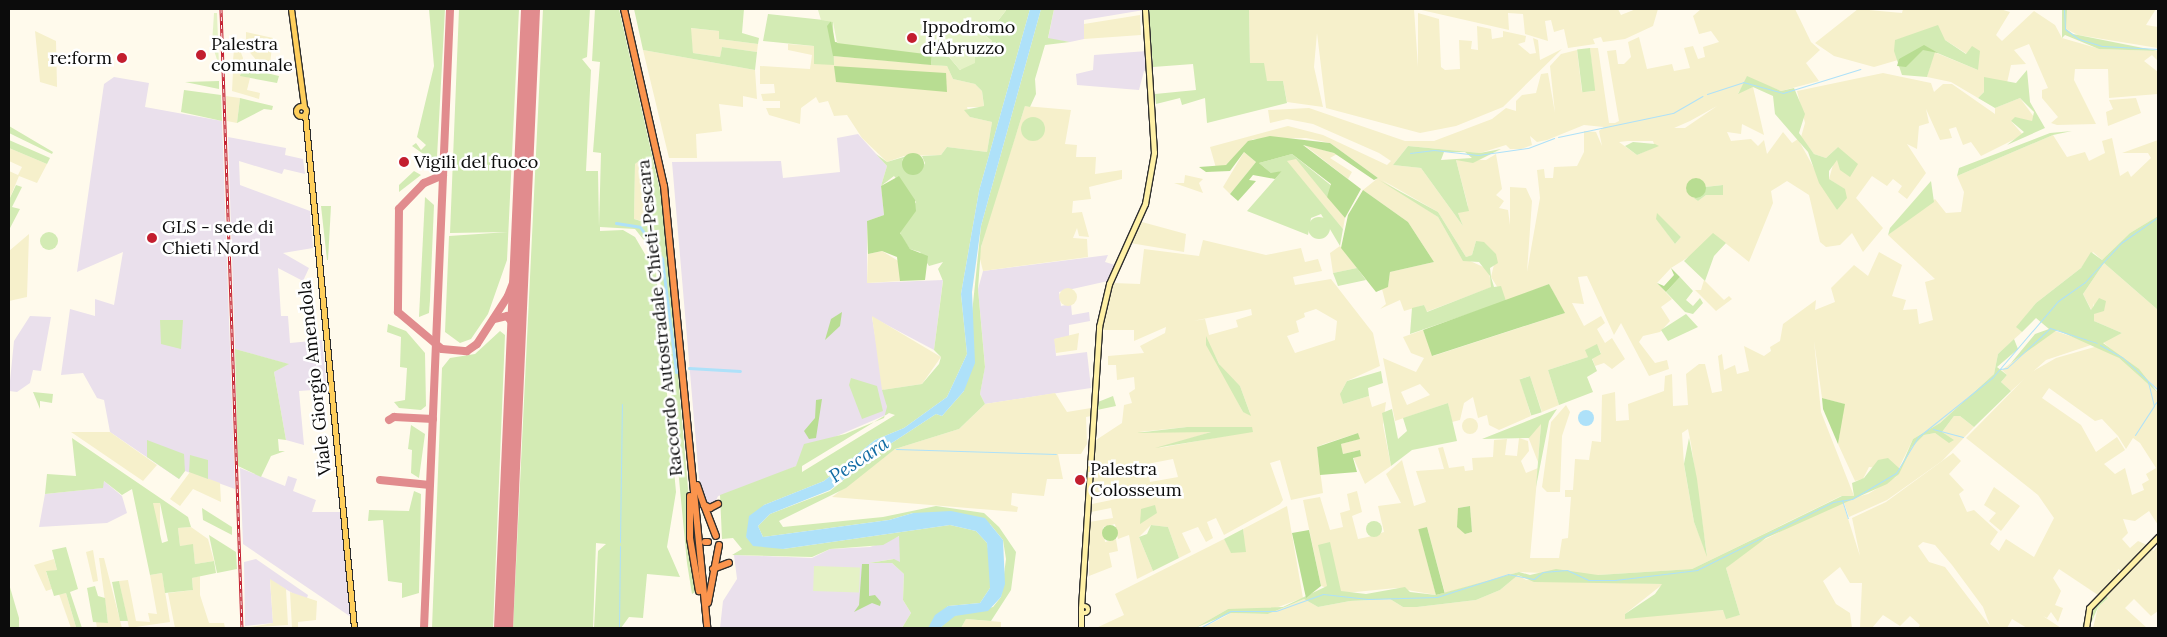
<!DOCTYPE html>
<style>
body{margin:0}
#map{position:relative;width:2167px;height:637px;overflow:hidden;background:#fffaec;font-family:Lora,serif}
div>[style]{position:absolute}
.industrial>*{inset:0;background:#eae0ec}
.farmland>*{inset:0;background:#f6f0cb;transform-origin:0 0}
.round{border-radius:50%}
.green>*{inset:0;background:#d3ebb4;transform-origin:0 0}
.forest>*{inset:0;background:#b8dd92;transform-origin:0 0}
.pitch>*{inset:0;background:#e5f2c6;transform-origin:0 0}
.water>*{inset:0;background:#aee1f9}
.stream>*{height:1px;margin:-0.5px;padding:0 0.5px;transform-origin:0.5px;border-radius:0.5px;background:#aee1f9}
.canal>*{height:3px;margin:-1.5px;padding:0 1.5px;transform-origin:1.5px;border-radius:1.5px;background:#aee1f9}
.taxiway>*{height:8px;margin:-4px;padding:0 4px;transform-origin:4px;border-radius:4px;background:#e18c8e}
.runway>*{height:19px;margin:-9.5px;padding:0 9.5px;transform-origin:9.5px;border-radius:9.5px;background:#e18c8e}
.roads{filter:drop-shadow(1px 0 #2e2e2e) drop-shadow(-1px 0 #2e2e2e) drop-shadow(0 1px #2e2e2e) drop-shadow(0 -1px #2e2e2e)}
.secondary>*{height:4.5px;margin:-2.25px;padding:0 2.25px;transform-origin:2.25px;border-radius:2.25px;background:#fff1a7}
.secondary>.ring{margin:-2.25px;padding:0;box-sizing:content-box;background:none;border:4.5px solid #fff1a7;border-radius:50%}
.primary>*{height:5px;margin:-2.5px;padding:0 2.5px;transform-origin:2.5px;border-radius:2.5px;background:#ffcf5c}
.primary>.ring{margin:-2.5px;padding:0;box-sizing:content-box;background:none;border:5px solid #ffcf5c;border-radius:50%}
.motorway>*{height:6px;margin:-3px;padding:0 3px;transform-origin:3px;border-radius:3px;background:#fb944d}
.rail>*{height:3px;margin-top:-1.5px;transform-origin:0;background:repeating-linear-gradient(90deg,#fff 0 4px,#c31e2f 0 8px);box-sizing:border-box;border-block:1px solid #c31e2f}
.dots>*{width:14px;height:14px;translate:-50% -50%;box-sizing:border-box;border:2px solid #fff;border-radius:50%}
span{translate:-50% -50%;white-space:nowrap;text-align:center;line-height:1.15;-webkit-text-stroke:5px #fff;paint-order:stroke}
.poi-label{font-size:18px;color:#0c0c0c}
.left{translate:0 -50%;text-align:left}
.right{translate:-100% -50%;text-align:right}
.street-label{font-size:18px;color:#0c0c0c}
.water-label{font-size:19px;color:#106ba4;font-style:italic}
.frame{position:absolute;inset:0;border:10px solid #0c0c0c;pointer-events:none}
</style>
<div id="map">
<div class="industrial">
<div style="clip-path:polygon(1054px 9px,1143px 9px,1144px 10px,1084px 20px,1084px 39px,1070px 42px,1048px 39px)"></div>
<div style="clip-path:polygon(1147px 51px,1150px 69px,1144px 71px,1139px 90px,1077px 85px,1076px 74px,1093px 70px,1094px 55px)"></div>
<div style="clip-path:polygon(114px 77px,149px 83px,145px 107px,222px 121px,235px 489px,185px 471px,179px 479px,110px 432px,104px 400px,97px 398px,83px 373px,61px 375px,70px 309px,95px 316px,95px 299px,114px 305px,123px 252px,77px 272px,104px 84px)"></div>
<div style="clip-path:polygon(858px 134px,887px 166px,881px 186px,884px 215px,867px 221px,867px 283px,943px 280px,934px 350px,872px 317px,888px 414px,830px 439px,796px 466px,745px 489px,718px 496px,715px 503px,708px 505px,699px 478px,672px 162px,781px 161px,783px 178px,840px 172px,837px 138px)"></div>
<div style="clip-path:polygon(228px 137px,286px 148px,285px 155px,303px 159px,305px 174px,284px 169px,282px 174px,239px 161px,240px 185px,310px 211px,313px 248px,283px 253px,309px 268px,303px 281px,278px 268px,281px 316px,288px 316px,290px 343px,322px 340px,327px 389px,299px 391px,304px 445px,286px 440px,274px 372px,288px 364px,235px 349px)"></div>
<div style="clip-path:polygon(1108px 255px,1105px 262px,1115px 265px,1108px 281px,1059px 292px,1061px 306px,1071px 304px,1072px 315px,1089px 312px,1090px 321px,1069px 325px,1069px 336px,1055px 339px,1056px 356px,1087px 352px,1091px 388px,985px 404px,980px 394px,985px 366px,978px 289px,983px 271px)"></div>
<div style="clip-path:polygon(30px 316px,51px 317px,41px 371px,33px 370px,30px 383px,17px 392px,9px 391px,14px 341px)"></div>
<div style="clip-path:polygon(240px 468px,285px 486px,288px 476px,297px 479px,293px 491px,316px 500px,312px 512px,340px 512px,351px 617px,243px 544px)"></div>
<div style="clip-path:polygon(104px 481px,122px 496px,127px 513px,107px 523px,39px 527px,45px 494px,102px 488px)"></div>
<div style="clip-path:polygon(900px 536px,900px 563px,893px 559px,869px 563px,892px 563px,904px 574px,903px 600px,911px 613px,902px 628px,720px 628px,723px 601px,737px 579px,734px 555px,812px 558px,830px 549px,870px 547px)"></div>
<div style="clip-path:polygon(256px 559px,308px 595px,306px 601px,270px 580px,273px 623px,245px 626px,244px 562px)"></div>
</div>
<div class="farmland">
<div style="clip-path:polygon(1249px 9px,1414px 9px,1418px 67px,1418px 13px,1439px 19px,1441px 67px,1445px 70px,1460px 69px,1459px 40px,1472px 41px,1471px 49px,1478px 50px,1477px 26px,1491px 29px,1492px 39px,1503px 37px,1503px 31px,1526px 36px,1525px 42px,1518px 44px,1530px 54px,1536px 53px,1533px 38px,1538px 40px,1540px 60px,1562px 49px,1503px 107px,1456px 126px,1420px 133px,1326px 108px,1317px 33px,1314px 67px,1323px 107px,1287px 102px,1283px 81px,1267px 81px,1256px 64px,1250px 63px)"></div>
<div style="clip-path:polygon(1417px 9px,1618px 9px,1621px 15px,1636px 9px,1658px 9px,1653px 26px,1625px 39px,1603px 42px,1601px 37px,1593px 39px,1595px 44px,1568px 48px,1564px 29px,1554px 32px,1551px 20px,1545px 21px,1548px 41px,1525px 34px,1523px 14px,1508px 13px,1509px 30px)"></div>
<div style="clip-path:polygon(evenodd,1701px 9px,1795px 9px,1811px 42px,1820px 50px,1806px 63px,1819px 81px,1781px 91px,1748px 78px,1738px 93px,1753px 87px,1764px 135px,1742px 124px,1741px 134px,1727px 132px,1731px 141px,1751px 139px,1758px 146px,1764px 140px,1767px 154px,1783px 132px,1792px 143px,1798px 139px,1837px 210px,1844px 189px,1829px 179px,1838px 147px,1826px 158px,1814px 154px,1801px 137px,1805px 123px,1797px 91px,1883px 73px,1931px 83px,1934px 92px,1943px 84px,1952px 84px,1995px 114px,1995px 108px,2020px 98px,2034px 117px,2032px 121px,2011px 121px,2023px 135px,1981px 156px,1971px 142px,1963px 145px,1956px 127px,1949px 129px,1952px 138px,1940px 140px,1926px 109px,1929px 123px,1919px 126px,1917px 149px,1907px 144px,1926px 173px,1907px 199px,1898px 192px,1902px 186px,1893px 179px,1887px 186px,1872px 176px,1856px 198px,1883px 228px,1863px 252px,1852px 233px,1840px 245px,1826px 247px,1820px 242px,1809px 195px,1787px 181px,1771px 191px,1773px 203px,1749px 262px,1719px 238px,1671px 268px,1657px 283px,1672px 299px,1661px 307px,1670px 321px,1660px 332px,1643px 336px,1639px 342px,1655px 363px,1667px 360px,1669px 369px,1649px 376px,1621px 323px,1614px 335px,1587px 276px,1578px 277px,1584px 304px,1572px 303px,1584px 326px,1601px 316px,1605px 323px,1597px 329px,1605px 343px,1612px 338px,1625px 359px,1612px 369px,1604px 363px,1595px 366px,1592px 358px,1601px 353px,1597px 345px,1588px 357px,1548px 370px,1559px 405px,1542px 412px,1530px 376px,1520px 379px,1531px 416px,1499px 430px,1489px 425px,1487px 415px,1478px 418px,1473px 397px,1464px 403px,1460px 420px,1452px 422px,1448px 403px,1395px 421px,1383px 358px,1416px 372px,1424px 358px,1411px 353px,1403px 337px,1423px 330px,1433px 356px,1559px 315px,1564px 313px,1549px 284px,1506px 301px,1491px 277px,1496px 256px,1476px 241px,1472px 255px,1466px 257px,1438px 212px,1382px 180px,1438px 217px,1461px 257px,1488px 269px,1492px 287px,1426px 312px,1424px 305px,1404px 311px,1400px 300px,1380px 309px,1386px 304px,1382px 289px,1388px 286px,1390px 272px,1434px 262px,1408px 222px,1363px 190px,1378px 178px,1330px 143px,1306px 138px,1253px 139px,1226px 165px,1216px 168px,1210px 147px,1288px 126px,1323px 135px,1387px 165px,1391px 161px,1379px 153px,1313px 124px,1287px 119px,1270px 123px,1268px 110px,1309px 108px,1405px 141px,1434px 141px,1492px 119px,1506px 108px,1516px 111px,1516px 101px,1522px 95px,1536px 93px,1541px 74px,1548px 73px,1555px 113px,1550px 66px,1561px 54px,1577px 50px,1582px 92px,1594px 91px,1590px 48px,1598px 48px,1609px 123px,1615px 123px,1619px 121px,1607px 51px,1616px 50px,1618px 64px,1624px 64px,1631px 57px,1628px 42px,1639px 37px,1647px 69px,1672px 64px,1674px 71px,1690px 68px,1684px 48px,1693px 46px,1698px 59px,1705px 57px,1703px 47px,1719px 42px,1711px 31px,1699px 34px,1693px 16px,1701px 9px,1717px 106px,1685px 128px,1674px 128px,1690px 121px,1717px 106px,1701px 9px,1584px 125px,1604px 127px,1599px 131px,1602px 146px,1596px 132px,1584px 131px,1584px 152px,1577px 166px,1554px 167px,1553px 178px,1545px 178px,1544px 169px,1537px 170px,1540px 198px,1527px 272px,1532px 201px,1526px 188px,1510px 187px,1510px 225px,1508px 210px,1499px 208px,1504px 201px,1496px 195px,1502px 189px,1496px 154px,1486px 160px,1456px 160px,1468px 206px,1458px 213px,1463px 226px,1421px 168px,1393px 165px,1408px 146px,1480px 153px,1506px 145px,1510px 149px,1521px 149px,1532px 145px,1530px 136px,1537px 142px,1547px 140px,1584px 125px,1701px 9px,1628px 141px,1653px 141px,1655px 147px,1637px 155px,1619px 142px,1628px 141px,1701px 9px,1703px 182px,1705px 187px,1722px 185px,1723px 195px,1706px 195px,1698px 201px,1686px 189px,1703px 182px,1701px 9px,1657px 214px,1681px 237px,1675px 244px,1659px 222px,1657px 214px,1701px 9px,1420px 384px,1430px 395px,1407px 405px,1401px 392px,1420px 384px)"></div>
<div style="clip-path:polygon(1858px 9px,1902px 13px,1903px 9px,2000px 9px,2010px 12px,1996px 35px,2002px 41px,2034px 11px,2055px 25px,2062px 38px,2100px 49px,2158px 51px,2157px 60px,2152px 55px,2144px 61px,2158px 72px,2158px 94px,2109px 98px,2108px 69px,2075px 69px,2074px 80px,2096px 124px,2057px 125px,2051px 123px,2058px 117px,2042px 98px,2042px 90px,2048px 88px,2029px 44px,2014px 50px,2026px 64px,2011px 65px,2007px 83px,1984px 78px,1984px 92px,1978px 98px,1951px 82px,1927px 77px,1934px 52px,1978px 70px,1972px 47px,1967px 54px,1945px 40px,1918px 33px,1896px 40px,1898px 60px,1874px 67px,1834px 56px,1815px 43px)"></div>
<div style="clip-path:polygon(2066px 9px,2156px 9px,2146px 25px,2158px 27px,2158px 48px,2078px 35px,2066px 29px)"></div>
<div style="clip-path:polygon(1140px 15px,1141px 35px,1084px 39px,1084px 24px)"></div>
<div style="clip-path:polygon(690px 28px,719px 31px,719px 39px,758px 44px,757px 52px,722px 47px,720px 57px,693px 53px)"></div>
<div style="clip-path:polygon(35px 31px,56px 41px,57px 87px,40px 82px)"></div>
<div style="clip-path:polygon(246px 32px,273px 38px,270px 64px,257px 61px,246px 48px)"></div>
<div style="clip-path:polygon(788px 44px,814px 46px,814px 63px,834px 62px,833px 56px,947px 66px,953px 79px,975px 84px,982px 91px,984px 107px,967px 107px,970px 117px,992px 122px,987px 152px,947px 147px,941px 155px,904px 156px,887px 162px,862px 138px,847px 115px,834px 116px,828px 101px,819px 103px,816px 97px,801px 108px,800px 124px,769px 115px,766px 108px,780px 108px,780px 101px,763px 101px,761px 94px,775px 93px,774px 84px,760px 84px,760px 66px,810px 69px,812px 55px,788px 50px)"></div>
<div style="clip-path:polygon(234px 50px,240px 50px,243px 58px,240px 75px,250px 78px,247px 90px,260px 93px,259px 99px,232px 91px,233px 71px,227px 71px,227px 60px,233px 60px)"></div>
<div style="clip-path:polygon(643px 50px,755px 70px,757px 99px,743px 96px,743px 107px,719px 104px,722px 131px,696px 134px,697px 158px,669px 158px)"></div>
<div style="clip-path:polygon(226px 96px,240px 98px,237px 123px,227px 121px)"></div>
<div style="clip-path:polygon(2136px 98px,2141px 113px,2108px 126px,2106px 112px,2113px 109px,2109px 100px)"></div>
<div style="clip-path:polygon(1025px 106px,1071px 110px,1065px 144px,1077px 145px,1076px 157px,1096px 157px,1095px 174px,1122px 170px,1122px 179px,1089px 187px,1091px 199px,1073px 201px,1072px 213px,1082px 212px,1089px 237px,1079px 236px,1077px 228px,1073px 238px,1087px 239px,1088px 257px,983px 271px,979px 255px,987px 225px)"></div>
<div style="clip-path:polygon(evenodd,2053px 135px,2067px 157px,2085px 152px,2089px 161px,2105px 153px,2102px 141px,2112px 138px,2120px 176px,2128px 171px,2131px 177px,2151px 158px,2148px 153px,2122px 153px,2158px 140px,2158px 216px,2130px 233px,2102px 260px,2093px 252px,2081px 268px,2036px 303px,2017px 327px,2022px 332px,1998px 354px,1994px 374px,1940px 423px,1913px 439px,1898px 470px,1869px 467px,1863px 479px,1855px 481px,1838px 444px,1844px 404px,1822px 398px,1814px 341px,1821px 412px,1854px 496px,1841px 496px,1692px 569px,1598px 575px,1519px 572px,1445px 593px,1427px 527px,1419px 530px,1436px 595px,1396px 588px,1345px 593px,1321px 586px,1303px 500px,1320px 497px,1330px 530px,1343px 527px,1340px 513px,1350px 510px,1347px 494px,1357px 491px,1362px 512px,1352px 516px,1358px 539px,1368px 537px,1384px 532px,1378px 506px,1401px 503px,1386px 474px,1402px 460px,1414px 506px,1426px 502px,1416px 471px,1444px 469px,1438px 448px,1443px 447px,1449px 468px,1464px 466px,1465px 471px,1473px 470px,1472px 458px,1493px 457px,1494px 440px,1507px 439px,1505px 455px,1517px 456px,1519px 438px,1528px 441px,1529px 451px,1521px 461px,1526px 473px,1538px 468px,1530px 558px,1559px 558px,1562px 539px,1568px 538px,1571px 497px,1565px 497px,1565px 490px,1573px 490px,1575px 459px,1589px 460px,1592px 441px,1601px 442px,1602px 395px,1615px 392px,1616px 421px,1629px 420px,1628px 404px,1664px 391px,1665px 376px,1672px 374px,1673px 406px,1688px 405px,1686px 374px,1699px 364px,1705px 364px,1712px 393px,1722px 391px,1718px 356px,1722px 354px,1724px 370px,1735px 365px,1737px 374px,1749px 371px,1744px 346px,1764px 356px,1771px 351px,1770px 347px,1780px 341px,1783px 324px,1816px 300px,1815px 310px,1835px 302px,1831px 288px,1854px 265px,1868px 276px,1879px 252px,1902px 265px,1892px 296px,1906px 300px,1903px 310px,1917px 309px,1919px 324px,1933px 320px,1925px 282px,1935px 279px,1888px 235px,1935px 199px,1946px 213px,1961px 212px,1964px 192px,1957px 176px,2053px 135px,1688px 429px,1691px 444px,1707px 555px,1694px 522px,1684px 465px,1682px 433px,1688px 429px,2053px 135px,1470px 506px,1472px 532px,1465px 534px,1458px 508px,1470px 506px)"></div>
<div style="clip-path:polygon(1303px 144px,1337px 154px,1330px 158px,1352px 172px,1348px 179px)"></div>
<div style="clip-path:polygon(9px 148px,47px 164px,37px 183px,19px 176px,9px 200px,9px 171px,18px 175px,22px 167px,9px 161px)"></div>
<div style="clip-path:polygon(1244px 152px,1256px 162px,1230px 194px,1223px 187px)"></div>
<div style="clip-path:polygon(643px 158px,646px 159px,647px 222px,634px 219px,635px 164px)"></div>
<div style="clip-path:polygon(1296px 158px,1345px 218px,1343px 229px,1286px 161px)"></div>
<div style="clip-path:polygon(1185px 175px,1203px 179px,1199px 183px,1203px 193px,1174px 183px,1184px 183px)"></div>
<div style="clip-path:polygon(1142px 222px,1186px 234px,1184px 252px,1130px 243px)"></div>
<div style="clip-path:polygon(29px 234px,27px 297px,9px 301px,9px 251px)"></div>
<div style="clip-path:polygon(evenodd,1203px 240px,1266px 255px,1301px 248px,1305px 262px,1318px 259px,1322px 271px,1293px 277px,1295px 285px,1331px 279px,1373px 333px,1380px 366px,1347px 381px,1341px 392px,1343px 404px,1369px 396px,1372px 407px,1386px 402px,1383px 425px,1391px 466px,1365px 484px,1353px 457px,1360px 450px,1343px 454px,1341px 444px,1359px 439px,1358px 433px,1324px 444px,1317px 447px,1323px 493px,1291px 500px,1280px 460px,1270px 463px,1283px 500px,1280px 504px,1224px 535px,1216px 518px,1207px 522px,1213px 538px,1206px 542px,1198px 527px,1182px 533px,1191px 552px,1179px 558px,1168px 527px,1151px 525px,1139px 537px,1153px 571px,1137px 579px,1129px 535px,1118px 539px,1115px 524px,1103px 527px,1105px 542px,1116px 539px,1118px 551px,1109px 553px,1112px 567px,1089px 576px,1089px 522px,1113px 518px,1111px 508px,1091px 512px,1092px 504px,1126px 497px,1122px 488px,1094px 493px,1093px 442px,1122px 423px,1124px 405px,1132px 403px,1129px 393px,1135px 389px,1134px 377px,1117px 380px,1116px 365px,1108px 365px,1108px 356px,1144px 353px,1140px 346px,1165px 333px,1166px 327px,1134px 341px,1134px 330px,1102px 330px,1109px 295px,1113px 283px,1140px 284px,1144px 249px,1199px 256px,1203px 240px,1251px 309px,1252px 315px,1236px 320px,1238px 327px,1209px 335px,1205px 319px,1193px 321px,1251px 309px,1203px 240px,1316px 309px,1337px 321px,1335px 340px,1295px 353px,1287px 336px,1299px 332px,1296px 321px,1305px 317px,1304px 313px,1316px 309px,1203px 240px,1208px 343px,1222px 369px,1240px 386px,1250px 413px,1243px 412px,1208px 343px,1203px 240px,1187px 427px,1198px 427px,1253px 431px,1159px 448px,1211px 432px,1139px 432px,1187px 427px,1203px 240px,1173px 459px,1178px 477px,1150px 482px,1147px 464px,1173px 459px)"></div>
<div style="clip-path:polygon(1340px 246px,1357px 268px,1333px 273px,1330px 253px)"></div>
<div style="clip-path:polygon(882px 251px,900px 262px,900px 281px,867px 283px,868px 254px)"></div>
<div style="clip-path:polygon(2104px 263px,2158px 310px,2158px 389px,2103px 342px,2122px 333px,2094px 321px,2094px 303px,2092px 311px,2083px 294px)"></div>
<div style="clip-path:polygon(1704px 280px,1724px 300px,1729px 296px,1732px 299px,1716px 311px,1695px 290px,1701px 290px)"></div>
<div class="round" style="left:1059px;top:288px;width:18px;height:18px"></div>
<div style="clip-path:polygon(872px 316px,941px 357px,922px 384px,882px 390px)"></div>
<div style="clip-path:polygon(2052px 330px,2094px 344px,2046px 360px,2011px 391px,2001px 382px,2007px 375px,2002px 370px)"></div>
<div style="clip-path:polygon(1079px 333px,1077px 350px,1056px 353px,1054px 339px)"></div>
<div style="clip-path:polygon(evenodd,2098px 346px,2119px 358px,2158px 393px,2158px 525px,2149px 511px,2135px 521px,2123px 519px,2128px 533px,2122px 539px,2130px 548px,2138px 541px,2147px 545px,2123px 572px,2118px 569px,2116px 581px,2098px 595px,2059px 569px,2053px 578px,2061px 591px,2055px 605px,2063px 608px,2058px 622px,2051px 612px,2047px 618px,2043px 616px,2061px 628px,2027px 628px,2012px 619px,2007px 628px,1918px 628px,1920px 625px,1910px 616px,1900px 626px,1883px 615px,1872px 628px,1860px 628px,1862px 583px,1850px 583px,1840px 567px,1823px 581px,1836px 604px,1850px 613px,1852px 628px,1203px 628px,1231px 613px,1268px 614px,1304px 599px,1318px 607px,1350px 601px,1390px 599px,1403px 607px,1417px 607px,1476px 600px,1500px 590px,1518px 575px,1526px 580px,1663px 584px,1625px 614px,1628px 616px,1724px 610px,1726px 618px,1740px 615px,1726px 568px,1750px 547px,1842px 500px,1860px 556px,1852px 518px,1886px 502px,1953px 453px,1961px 461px,1949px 474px,1964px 490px,1959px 494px,1967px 512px,1974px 510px,1998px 532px,1990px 544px,1999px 551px,2006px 539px,2034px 557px,2054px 518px,2038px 495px,1966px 438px,2030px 373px,2056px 358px,2098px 346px,2049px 388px,2095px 421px,2102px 419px,2118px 436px,2126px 449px,2133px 438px,2140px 443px,2156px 468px,2146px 474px,2149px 480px,2142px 484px,2144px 490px,2132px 495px,2125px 468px,2115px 474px,2104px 464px,2125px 450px,2117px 437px,2096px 452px,2081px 425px,2042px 398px,2049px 388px,2098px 346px,1923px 542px,1935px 545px,1952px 565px,1983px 607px,1990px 626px,1945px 567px,1929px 562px,1918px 546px,1923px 542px)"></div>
<div style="clip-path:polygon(1055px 393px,1067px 412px,1091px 408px,1091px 416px,1086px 417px,1087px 444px,1081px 454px,1058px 454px,1063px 479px,1047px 479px,1044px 496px,1012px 493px,1011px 505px,1018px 507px,1017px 512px,832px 497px,895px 449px,959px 429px,985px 404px)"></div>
<div style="clip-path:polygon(1566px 405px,1570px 412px,1562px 436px,1560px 492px,1547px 492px,1542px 487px,1551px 422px)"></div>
<div style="clip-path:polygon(1954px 416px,1960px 416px,1974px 427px,1942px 461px,1887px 500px,1849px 517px,1843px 500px,1868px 494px,1896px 477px,1912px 447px,1924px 435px,1935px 433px,1949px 442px,1942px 432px)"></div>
<div class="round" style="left:1462px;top:418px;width:16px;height:16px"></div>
<div style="clip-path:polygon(1541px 423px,1538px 462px,1527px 434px)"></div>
<div style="clip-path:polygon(71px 432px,110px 432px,157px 465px,143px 481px)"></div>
<div style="clip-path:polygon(190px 472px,220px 483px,221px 502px,193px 489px,180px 506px,170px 499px)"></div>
<div style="clip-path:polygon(1994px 487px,2020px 506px,2001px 531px,1989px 521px,1996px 513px,1984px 505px)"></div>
<div style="left:153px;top:503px;width:7px;height:41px"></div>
<div style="clip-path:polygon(1287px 506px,1303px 598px,1270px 610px,1228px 609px,1195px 628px,1096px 628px,1124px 615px,1115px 594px,1224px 539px,1231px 552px,1245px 552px,1243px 529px)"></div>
<div style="clip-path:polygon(191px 527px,208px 539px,214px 561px,195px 564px,193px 545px,180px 546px,178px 528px)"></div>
<div style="clip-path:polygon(2158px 546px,2158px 611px,2151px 616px,2134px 599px,2125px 608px,2147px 628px,2093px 628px,2098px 607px,2108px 598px,2104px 594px,2151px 547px,2153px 551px)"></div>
<div style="clip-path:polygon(93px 550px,98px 581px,93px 582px,86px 552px)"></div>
<div style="clip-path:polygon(99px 558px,104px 558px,122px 628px,97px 628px,96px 622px,108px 622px)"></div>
<div style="clip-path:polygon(54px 559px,57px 570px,46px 572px,52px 589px,46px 591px,34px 565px)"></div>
<div style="clip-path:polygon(162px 573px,170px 622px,129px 628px,119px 581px,128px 580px,136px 621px,150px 622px,148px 613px,157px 614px,150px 575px)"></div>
<div style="clip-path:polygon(200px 576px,200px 595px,209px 623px,224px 623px,225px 628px,175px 628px,168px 593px,193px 590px,192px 578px)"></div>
<div style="clip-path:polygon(270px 579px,286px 589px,288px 625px,245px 628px,273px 623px)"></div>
<div style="clip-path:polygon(290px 592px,317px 601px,316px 620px,298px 622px,298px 628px,292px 628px)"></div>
<div style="clip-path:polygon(66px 593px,76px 627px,71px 628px,59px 594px)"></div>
<div style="clip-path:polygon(966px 619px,1001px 622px,1001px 628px,961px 628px)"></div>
</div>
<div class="green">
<div style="clip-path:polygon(429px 9px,445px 9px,437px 157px,432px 160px,412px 146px,416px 143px,421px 150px,426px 145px,417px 137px,434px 66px)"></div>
<div style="clip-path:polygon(459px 9px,519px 9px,507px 260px,488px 314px,471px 339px,460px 343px,445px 332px,449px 236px,508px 232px,450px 233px)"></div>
<div style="clip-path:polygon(evenodd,543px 9px,590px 9px,587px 57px,582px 59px,591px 70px,586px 171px,598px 171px,599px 227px,601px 153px,593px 152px,600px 62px,592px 61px,595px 9px,619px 9px,663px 204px,697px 591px,692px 594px,687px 563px,658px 258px,635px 229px,600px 227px,600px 231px,623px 230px,635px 237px,656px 273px,676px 492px,667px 547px,680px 577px,647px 574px,643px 618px,629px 617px,621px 628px,594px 628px,598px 551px,606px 544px,596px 543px,593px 628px,513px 628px,543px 9px,643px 158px,647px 222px,644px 222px,634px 219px,635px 164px,643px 158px)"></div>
<div style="clip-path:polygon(634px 9px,744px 9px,742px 33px,759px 38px,758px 44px,719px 39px,719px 31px,691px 28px,693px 53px,720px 57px,722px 47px,757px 52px,755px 70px,643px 50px)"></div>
<div style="clip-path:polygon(evenodd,1007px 9px,1030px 9px,979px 191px,961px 294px,967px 354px,947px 397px,904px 428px,875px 440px,824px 481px,764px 505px,746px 537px,783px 549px,950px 525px,976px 531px,987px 543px,992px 572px,990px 588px,980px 603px,948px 606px,928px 628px,902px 628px,911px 613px,903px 600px,904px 574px,892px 563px,869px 563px,894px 559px,900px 562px,899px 536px,883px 545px,830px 549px,812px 557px,732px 555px,742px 549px,733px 538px,722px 539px,720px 495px,796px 466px,804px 444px,845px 434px,884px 418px,887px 407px,882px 390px,922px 384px,939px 364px,941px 357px,934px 350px,943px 281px,938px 269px,943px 262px,929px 266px,920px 252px,910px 249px,902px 238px,899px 229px,916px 202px,894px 176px,881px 186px,887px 166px,876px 154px,887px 162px,907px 156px,902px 160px,920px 172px,925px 163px,922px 156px,941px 155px,947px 147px,987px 152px,992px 122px,970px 117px,964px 110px,984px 106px,982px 91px,975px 84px,953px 79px,947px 66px,931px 65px,932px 54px,949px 57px,960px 70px,992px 41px,986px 36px,1007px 9px,889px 413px,895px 415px,802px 472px,802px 466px,889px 413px)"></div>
<div style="clip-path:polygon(1041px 9px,1054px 9px,1048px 38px,1070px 42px,1045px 45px,1035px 79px,1036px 94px,1030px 107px,1025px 106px,981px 247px,978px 289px,985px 367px,980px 394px,985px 404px,959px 429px,895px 449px,846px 488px,779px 521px,783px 527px,883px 517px,936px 506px,984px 513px,999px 527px,1016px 552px,1011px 590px,991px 621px,966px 619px,961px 628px,940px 628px,953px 616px,993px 607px,1001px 597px,1006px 559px,1003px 540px,990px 524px,913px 513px,889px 520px,763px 537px,758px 526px,770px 514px,830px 491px,875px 454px,936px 414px,942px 416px,964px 391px,981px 226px)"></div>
<div style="clip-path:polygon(1148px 9px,1249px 9px,1250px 63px,1264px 63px,1267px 81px,1283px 81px,1287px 103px,1207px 123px,1205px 98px,1182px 105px,1180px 98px,1156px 104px,1155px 94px,1196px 90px,1193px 64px,1153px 67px)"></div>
<div style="clip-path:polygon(2062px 9px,2067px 10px,2066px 29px,2073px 34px,2158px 51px,2099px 49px,2065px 35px,2062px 38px)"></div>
<div style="clip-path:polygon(768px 14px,833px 21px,834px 65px,814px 64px,814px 46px,763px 41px)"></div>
<div style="clip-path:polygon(1938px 25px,1945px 40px,1966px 54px,1972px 46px,1980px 51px,1978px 70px,1935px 52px,1927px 77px,1902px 75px,1894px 51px,1895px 40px)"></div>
<div style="left:1590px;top:48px;width:43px;height:13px;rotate:83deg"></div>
<div style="clip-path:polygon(242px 67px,279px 76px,277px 83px,240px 76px)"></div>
<div style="clip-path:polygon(2027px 70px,2030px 102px,2045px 128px,2007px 145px,2024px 132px,2011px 121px,2015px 117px,2032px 121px,2034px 112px,2020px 98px,1995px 108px,1978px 98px,1984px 92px,1984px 77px,2016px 83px)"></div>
<div style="clip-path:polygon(1747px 76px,1781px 91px,1794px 88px,1805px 114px,1799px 133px,1814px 154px,1826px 158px,1838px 147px,1858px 164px,1850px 177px,1840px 170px,1837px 160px,1829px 171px,1829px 179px,1845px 189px,1847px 198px,1837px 210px,1819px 183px,1808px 152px,1775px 114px,1773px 96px,1753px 87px,1738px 94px)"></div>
<div style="clip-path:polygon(219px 81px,219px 89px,185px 82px)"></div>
<div style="clip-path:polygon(184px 90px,221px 95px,222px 121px,181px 112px)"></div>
<div style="clip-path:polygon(240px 98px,273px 106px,272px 110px,264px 109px,237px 123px)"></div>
<div class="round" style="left:1021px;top:117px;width:24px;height:24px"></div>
<div style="clip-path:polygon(9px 126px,53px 152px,52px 154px,9px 133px)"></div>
<div style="clip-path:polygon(2072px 131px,2053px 135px,1957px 176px,1959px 168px,2050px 133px)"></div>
<div style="clip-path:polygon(9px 140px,50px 158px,47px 164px,9px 148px)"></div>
<div style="clip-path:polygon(1633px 142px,1655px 144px,1659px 146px,1637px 155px,1625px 146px)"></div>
<div style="clip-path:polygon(evenodd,1408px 146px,1480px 153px,1501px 149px,1473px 163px,1456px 160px,1469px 211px,1458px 213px,1463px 226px,1421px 168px,1393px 165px,1408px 146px,1444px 152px,1465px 152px,1472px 158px,1441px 160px,1444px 152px)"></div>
<div style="clip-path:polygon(1292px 154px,1333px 187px,1327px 197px,1296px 159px,1287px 161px,1343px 229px,1340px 246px,1321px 214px,1311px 218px,1308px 235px,1247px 211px,1282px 171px,1272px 174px,1259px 163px)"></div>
<div style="clip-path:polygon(414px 171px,421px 175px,399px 192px,399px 185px)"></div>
<div style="clip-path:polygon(1379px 180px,1438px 212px,1466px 257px,1472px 255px,1476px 241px,1484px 242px,1496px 254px,1498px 263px,1490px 268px,1491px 277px,1494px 287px,1501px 286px,1506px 301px,1410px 334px,1412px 308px,1424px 305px,1427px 312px,1491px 287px,1490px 276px,1479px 262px,1463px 261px,1438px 217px)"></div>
<div style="clip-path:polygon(1931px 181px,1934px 202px,1888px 235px,1890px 228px)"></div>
<div style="clip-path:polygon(16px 185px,22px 187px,12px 207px,20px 209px,9px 230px,9px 200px)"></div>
<div style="clip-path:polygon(1723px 185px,1723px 195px,1706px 195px,1698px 201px,1694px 198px,1705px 187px)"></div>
<div style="clip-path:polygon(425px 197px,434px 205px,430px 300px,429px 313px,419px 317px)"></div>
<div style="clip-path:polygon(321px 206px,331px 206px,328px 260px,327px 260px)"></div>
<div style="clip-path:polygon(1657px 213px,1681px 237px,1675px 244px,1656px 219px)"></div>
<div style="clip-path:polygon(2158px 216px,2158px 310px,2104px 263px,2083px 294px,2091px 310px,2099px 298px,2106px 301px,2104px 311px,2094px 314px,2094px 321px,2122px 333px,2103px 343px,2139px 369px,2158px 393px,2119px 358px,2057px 330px,2011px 363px,2035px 334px,2049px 329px,2036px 318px,2022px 332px,2016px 327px,2036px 303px,2081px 268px,2091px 252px,2102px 260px,2130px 233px)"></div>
<div class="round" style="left:1308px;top:217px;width:22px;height:22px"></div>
<div class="round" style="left:40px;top:232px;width:18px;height:18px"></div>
<div style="clip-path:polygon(1713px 233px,1726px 243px,1714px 256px,1705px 281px,1684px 261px)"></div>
<div style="clip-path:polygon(1357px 268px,1366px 280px,1338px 286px,1333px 273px)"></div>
<div style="clip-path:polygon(1680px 277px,1693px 291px,1686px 300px,1693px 306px,1700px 298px,1703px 303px,1693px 314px,1685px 312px,1666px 292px)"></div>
<div style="clip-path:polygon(1686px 314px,1698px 327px,1668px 341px,1661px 330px)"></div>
<div style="clip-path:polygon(160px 320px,183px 320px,181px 349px,161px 344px)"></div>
<div style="clip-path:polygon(388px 324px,406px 331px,425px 353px,426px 406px,421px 410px,399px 408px,394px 402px,405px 400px,407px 368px,400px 367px,401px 337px,387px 332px)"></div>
<div style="clip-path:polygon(500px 331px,505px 335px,493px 628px,432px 628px,442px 368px,450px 358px,475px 354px)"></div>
<div style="clip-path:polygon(1206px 336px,1219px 364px,1240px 386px,1251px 416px,1243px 412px,1206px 345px)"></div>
<div style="clip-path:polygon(2014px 339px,2018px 349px,1997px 367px,2007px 375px,2001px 382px,2011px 391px,1974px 427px,1960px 416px,1954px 416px,1942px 432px,1954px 440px,1949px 443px,1935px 433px,1924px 435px,1912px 447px,1899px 474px,1887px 484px,1766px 538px,1726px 568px,1740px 615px,1726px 619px,1723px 610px,1625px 619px,1625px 614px,1655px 594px,1662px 584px,1534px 582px,1518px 575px,1500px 590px,1476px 600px,1417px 607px,1403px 607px,1390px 599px,1350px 601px,1318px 607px,1304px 599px,1268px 614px,1231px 613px,1195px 628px,1228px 609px,1283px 607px,1327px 586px,1318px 545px,1330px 542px,1341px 591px,1366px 594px,1405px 587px,1410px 592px,1436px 595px,1519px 572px,1530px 575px,1556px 569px,1598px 575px,1692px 569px,1842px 496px,1854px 496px,1852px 483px,1864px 478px,1878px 460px,1888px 458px,1900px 469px,1913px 439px,1940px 423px,1994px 374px,1998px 354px)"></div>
<div style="clip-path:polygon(1597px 344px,1601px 354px,1592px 359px,1597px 371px,1587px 377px,1593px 392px,1559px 405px,1548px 370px,1588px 357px,1585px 350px)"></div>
<div style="clip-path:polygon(235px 349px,289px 364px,274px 372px,286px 440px,278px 439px,279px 451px,285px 451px,271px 456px,261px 477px,238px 466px)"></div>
<div style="clip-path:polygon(1381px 371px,1383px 383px,1368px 388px,1369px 396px,1343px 404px,1340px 394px,1347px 381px)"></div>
<div style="left:1530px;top:376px;width:38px;height:11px;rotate:72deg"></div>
<div style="clip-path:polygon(851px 378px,877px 386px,883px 411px,862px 419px,849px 385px)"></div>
<div style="clip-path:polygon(33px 392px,53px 394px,52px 403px,40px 401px,40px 409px)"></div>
<div style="clip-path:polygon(1113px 396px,1116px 406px,1097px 410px,1098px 402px)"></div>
<div style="clip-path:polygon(1448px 403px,1457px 441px,1412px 450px,1391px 466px,1382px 413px,1392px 409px,1398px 439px,1407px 431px,1403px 418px)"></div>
<div style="clip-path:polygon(1557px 409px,1549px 421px,1536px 487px,1541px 424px,1529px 438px,1482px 439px)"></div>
<div style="clip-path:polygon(411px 425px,425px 434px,419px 478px,411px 473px,412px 450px,408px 449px)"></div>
<div style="clip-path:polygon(1187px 427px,1252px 427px,1253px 432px,1155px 448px,1211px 432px,1136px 433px)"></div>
<div style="clip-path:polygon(evenodd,72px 438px,188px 517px,191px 527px,178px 528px,180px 546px,193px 544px,195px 564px,214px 561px,216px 573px,192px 578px,193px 590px,165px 593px,162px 573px,150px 575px,132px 489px,122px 495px,104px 481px,103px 488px,45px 494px,47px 474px,76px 476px,72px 438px,160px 503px,168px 541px,162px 543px,153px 503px,160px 503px)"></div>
<div style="clip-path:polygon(1689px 438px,1697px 479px,1707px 557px,1694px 522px,1684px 464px)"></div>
<div style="clip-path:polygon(147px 440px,184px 454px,185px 471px,179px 479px,147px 457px)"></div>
<div style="clip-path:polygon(190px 455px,208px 460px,208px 479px,189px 472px)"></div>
<div style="clip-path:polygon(414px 491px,421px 494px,419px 593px,402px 598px,402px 583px,388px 581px,383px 520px,368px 521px,369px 510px,409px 511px)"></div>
<div style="clip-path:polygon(1155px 505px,1157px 513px,1140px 524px,1141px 509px)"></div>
<div style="clip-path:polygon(202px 508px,232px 527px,232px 535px,203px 520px)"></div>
<div class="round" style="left:1366px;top:521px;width:16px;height:16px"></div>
<div style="clip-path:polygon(1151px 525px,1168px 527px,1179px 558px,1153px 571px,1139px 537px,1147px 534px)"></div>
<div style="clip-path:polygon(1243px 529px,1246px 552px,1231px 553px,1224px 539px)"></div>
<div style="clip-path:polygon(209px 535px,236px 552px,237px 569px,217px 573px)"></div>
<div style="clip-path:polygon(66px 547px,78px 589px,70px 592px,82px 628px,71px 628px,76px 627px,66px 593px,54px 596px,46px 571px,57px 570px,52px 550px)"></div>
<div style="clip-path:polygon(119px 581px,128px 621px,120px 621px,112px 582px)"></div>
<div style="clip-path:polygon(9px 584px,19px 618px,19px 628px,9px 628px)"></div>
<div style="clip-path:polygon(95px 586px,98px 596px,105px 598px,108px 623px,93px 622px,87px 588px)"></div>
<div style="clip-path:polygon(2104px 594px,2108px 598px,2098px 607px,2089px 628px,2082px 628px,2088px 606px)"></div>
</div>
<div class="forest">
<div style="clip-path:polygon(831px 21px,835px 42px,932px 54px,931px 65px,833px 56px,827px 26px)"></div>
<div style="clip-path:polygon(1924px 45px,1938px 53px,1923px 50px,1906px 67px,1897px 66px,1899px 59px)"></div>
<div style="clip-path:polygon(834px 66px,946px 73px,947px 92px,836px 82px)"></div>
<div style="clip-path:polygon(1270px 136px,1330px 143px,1378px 178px,1374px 180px,1334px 153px,1303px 145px,1361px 189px,1345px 218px,1327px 197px,1331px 184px,1292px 154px,1259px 163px,1271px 173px,1282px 171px,1275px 179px,1253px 175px,1249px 180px,1256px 181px,1238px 201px,1230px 194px,1256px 162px,1244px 152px,1230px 171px,1206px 172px,1199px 167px,1226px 165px,1248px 141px)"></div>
<div class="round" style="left:902px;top:153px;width:22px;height:22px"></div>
<div style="clip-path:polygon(899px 176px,915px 200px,916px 211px,900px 233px,910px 249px,928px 256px,925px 280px,900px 281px,897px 257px,882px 251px,868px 254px,867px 221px,884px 215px,881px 186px)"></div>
<div class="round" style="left:1686px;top:178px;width:20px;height:20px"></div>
<div style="clip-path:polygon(1363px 190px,1408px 222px,1434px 262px,1390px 272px,1388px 287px,1376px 292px,1341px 248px,1348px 215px)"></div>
<div style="clip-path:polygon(1671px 268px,1680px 277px,1666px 292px,1657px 283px,1664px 286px,1674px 275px)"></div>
<div style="clip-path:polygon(1549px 284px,1565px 313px,1432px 356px,1423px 330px)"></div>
<div style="clip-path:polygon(842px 312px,840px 326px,825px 340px,831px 319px)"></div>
<div style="clip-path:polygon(1822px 398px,1845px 404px,1838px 444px,1823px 409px)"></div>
<div style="clip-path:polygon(822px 399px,816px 438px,809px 439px,804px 431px,815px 418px,816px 400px)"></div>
<div style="clip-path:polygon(1358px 433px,1360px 439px,1341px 444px,1343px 454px,1360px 450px,1361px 456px,1353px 458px,1357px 472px,1320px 475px,1317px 447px)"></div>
<div style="clip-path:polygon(1470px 506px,1472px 532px,1465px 534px,1457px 527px,1458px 508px)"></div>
<div class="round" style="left:1102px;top:525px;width:16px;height:16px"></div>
<div style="left:1427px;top:527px;width:68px;height:9px;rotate:75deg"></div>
<div style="clip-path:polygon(1309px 530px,1321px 586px,1306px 598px,1292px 533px)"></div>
<div style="clip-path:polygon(862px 564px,869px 564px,869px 596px,875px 595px,881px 602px,880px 606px,872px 603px,854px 612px,859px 605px)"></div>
</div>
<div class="pitch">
<div style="clip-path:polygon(1007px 9px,986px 36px,992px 41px,975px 53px,975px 63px,960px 70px,949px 57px,837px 43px,833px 22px,821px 20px,818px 10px)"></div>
<div style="clip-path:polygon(214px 13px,217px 13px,219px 66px,212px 44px)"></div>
<div style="left:814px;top:566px;width:46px;height:25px;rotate:2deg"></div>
</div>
<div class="water">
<div style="clip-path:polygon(1030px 9px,1041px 9px,981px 226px,972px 292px,975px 363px,964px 391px,942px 416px,936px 414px,875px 454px,830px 490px,770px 514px,758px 526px,763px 537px,889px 520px,913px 513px,951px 511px,985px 518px,1003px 540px,1005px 584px,1001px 597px,988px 611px,955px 616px,940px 628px,928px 628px,935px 615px,948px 606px,980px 603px,990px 588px,987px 543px,976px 531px,950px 525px,783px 549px,753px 546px,746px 537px,749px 516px,764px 505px,824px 481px,875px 440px,904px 428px,947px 397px,967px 354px,961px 294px,979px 191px)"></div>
<div class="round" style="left:1578px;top:410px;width:16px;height:16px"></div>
</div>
<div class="stream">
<div style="left:2064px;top:9px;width:20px;rotate:87deg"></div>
<div style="left:2065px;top:29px;width:17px;rotate:36deg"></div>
<div style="left:2079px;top:39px;width:24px;rotate:17deg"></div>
<div style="left:2102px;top:46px;width:56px;rotate:3.1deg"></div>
<div style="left:1707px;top:94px;width:38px;rotate:-18deg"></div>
<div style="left:1743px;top:82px;width:41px;rotate:15.4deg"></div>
<div style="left:1783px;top:93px;width:81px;rotate:-17.3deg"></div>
<div style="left:1558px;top:137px;width:117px;rotate:-11.8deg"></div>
<div style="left:1673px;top:113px;width:34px;rotate:-30deg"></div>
<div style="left:1410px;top:153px;width:24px;rotate:-7deg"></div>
<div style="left:1434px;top:150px;width:44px;rotate:6.5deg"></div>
<div style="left:1478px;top:155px;width:50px;rotate:-8deg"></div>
<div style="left:1528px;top:148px;width:28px;rotate:-21deg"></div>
<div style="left:2100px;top:345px;width:25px;rotate:29deg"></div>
<div style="left:2122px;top:357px;width:49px;rotate:42.5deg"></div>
<div style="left:2000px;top:369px;width:7px;rotate:-8deg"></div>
<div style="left:2007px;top:368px;width:59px;rotate:-42.9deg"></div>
<div style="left:2050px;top:328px;width:49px;rotate:17.7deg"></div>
<div style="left:2154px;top:405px;width:6px;rotate:-51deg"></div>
<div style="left:1933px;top:429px;width:31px;rotate:15deg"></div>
<div style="left:2135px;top:435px;width:35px;rotate:-57deg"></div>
<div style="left:2154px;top:406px;width:25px;rotate:-104deg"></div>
<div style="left:896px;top:449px;width:160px;rotate:1.8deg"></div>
<div style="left:1842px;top:500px;width:19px;rotate:72deg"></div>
<div style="left:620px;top:542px;width:138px;rotate:-89.2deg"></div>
<div style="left:619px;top:628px;width:82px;rotate:-89.3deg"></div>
<div style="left:1200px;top:628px;width:35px;rotate:-29deg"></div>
<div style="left:1231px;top:611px;width:45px"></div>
<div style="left:1276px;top:611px;width:50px;rotate:-19.9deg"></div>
<div style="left:1323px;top:594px;width:45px;rotate:6.3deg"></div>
<div style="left:1368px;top:599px;width:69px;rotate:-1.7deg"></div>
<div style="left:1437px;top:597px;width:75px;rotate:-17.9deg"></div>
<div style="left:1508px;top:574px;width:26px;rotate:11deg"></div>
<div style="left:1534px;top:579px;width:11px;rotate:-38deg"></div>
<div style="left:1543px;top:572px;width:24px;rotate:-5deg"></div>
<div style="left:1567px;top:570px;width:23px;rotate:25deg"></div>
<div style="left:1588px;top:580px;width:27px"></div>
<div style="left:1615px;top:580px;width:83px;rotate:-7deg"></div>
<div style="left:1697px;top:570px;width:152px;rotate:-26.6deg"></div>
<div style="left:1833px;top:502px;width:19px;rotate:-9deg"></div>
<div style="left:1852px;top:499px;width:51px;rotate:-30.6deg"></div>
<div style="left:1896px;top:473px;width:42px;rotate:-58.6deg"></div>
<div style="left:1918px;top:437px;width:95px;rotate:-38.6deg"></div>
<div style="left:1992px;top:378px;width:101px;rotate:-49.4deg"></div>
<div style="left:2058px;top:301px;width:32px;rotate:-35deg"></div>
<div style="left:2084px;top:283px;width:54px;rotate:-47.2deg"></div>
<div style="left:2121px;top:243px;width:45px;rotate:-35.1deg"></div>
</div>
<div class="canal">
<div style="left:616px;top:223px;width:24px;rotate:9deg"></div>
<div style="left:640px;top:227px;width:39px;rotate:55deg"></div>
<div style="left:662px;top:259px;width:114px;rotate:82.9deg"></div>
<div style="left:689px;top:368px;width:51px;rotate:3.4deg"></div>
</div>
<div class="taxiway">
<div style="left:443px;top:175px;width:21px;rotate:157deg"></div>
<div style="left:424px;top:183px;width:36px;rotate:134deg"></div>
<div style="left:399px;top:209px;width:103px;rotate:90.6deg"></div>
<div style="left:398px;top:312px;width:57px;rotate:40.1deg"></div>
<div style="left:442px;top:349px;width:25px;rotate:5deg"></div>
<div style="left:467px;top:351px;width:12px;rotate:-35deg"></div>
<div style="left:477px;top:344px;width:57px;rotate:-57.1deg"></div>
<div style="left:508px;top:296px;width:28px;rotate:-69deg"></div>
<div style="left:494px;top:319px;width:13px;rotate:-13deg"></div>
<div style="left:507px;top:316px;width:14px;rotate:51deg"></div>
<div style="left:389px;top:420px;width:6px;rotate:-31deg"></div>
<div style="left:394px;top:417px;width:39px;rotate:3deg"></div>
<div style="left:380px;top:480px;width:50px;rotate:5.7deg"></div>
<div style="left:424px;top:628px;width:620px;rotate:-87.59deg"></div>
</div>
<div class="runway">
<div style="left:503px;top:628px;width:620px;rotate:-87.5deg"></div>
</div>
<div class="roads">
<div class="secondary">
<div class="ring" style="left:1081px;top:606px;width:3.5px;height:3.5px"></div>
<div style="left:1081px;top:608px;width:282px;rotate:-86.3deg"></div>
<div style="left:1099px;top:327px;width:44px;rotate:-76.9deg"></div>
<div style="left:1109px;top:284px;width:88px;rotate:-65.8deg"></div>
<div style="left:1145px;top:204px;width:52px;rotate:-80deg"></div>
<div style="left:1154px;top:153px;width:144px;rotate:-93.6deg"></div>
<div style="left:1081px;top:628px;width:18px;rotate:-90deg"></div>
<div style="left:2086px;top:628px;width:20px;rotate:-81deg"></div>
<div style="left:2089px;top:608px;width:99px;rotate:-45.8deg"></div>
</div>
<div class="primary">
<div style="left:291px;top:9px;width:99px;rotate:82.4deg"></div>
<div class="ring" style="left:296px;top:106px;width:5px;height:5px"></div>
<div style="left:305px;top:114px;width:516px;rotate:84.55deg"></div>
</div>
<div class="motorway">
<div style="left:624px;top:9px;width:181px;rotate:77.3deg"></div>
<div style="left:664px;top:186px;width:444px;rotate:84.4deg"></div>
<div style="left:697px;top:485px;width:21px;rotate:71deg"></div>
<div style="left:704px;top:505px;width:7px;rotate:27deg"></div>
<div style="left:710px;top:508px;width:9px;rotate:-27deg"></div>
<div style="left:690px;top:496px;width:42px;rotate:90deg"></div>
<div style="left:690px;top:538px;width:54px;rotate:80.4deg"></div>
<div style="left:704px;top:505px;width:33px;rotate:69deg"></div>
<div style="left:705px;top:542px;width:3px"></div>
<div style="left:713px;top:569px;width:17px;rotate:-21deg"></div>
<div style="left:708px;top:603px;width:59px;rotate:-79.3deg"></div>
</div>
</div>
<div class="rail">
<div style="left:221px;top:9px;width:619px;rotate:88.06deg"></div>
</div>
<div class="dots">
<div style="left:912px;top:38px;background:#c31e2f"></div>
<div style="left:201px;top:55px;background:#c31e2f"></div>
<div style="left:122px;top:58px;background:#c31e2f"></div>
<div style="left:404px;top:162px;background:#c31e2f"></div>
<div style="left:152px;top:238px;background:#c31e2f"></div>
<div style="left:1080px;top:480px;background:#c31e2f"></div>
</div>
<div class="poi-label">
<span class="left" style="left:922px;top:38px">Ippodromo<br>d'Abruzzo</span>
<span class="left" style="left:211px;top:55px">Palestra<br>comunale</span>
<span class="right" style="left:112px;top:58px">re:form</span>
<span class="left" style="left:414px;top:162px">Vigili del fuoco</span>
<span class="left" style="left:162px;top:238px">GLS - sede di<br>Chieti Nord</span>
<span class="left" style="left:1090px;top:480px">Palestra<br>Colosseum</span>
</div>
<div class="street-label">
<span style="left:660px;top:318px;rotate:-96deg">Raccordo Autostradale Chieti-Pescara</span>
<span style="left:315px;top:378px;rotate:-96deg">Viale Giorgio Amendola</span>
</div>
<div class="water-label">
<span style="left:859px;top:460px;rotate:-34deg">Pescara</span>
</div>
<div class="frame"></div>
</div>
